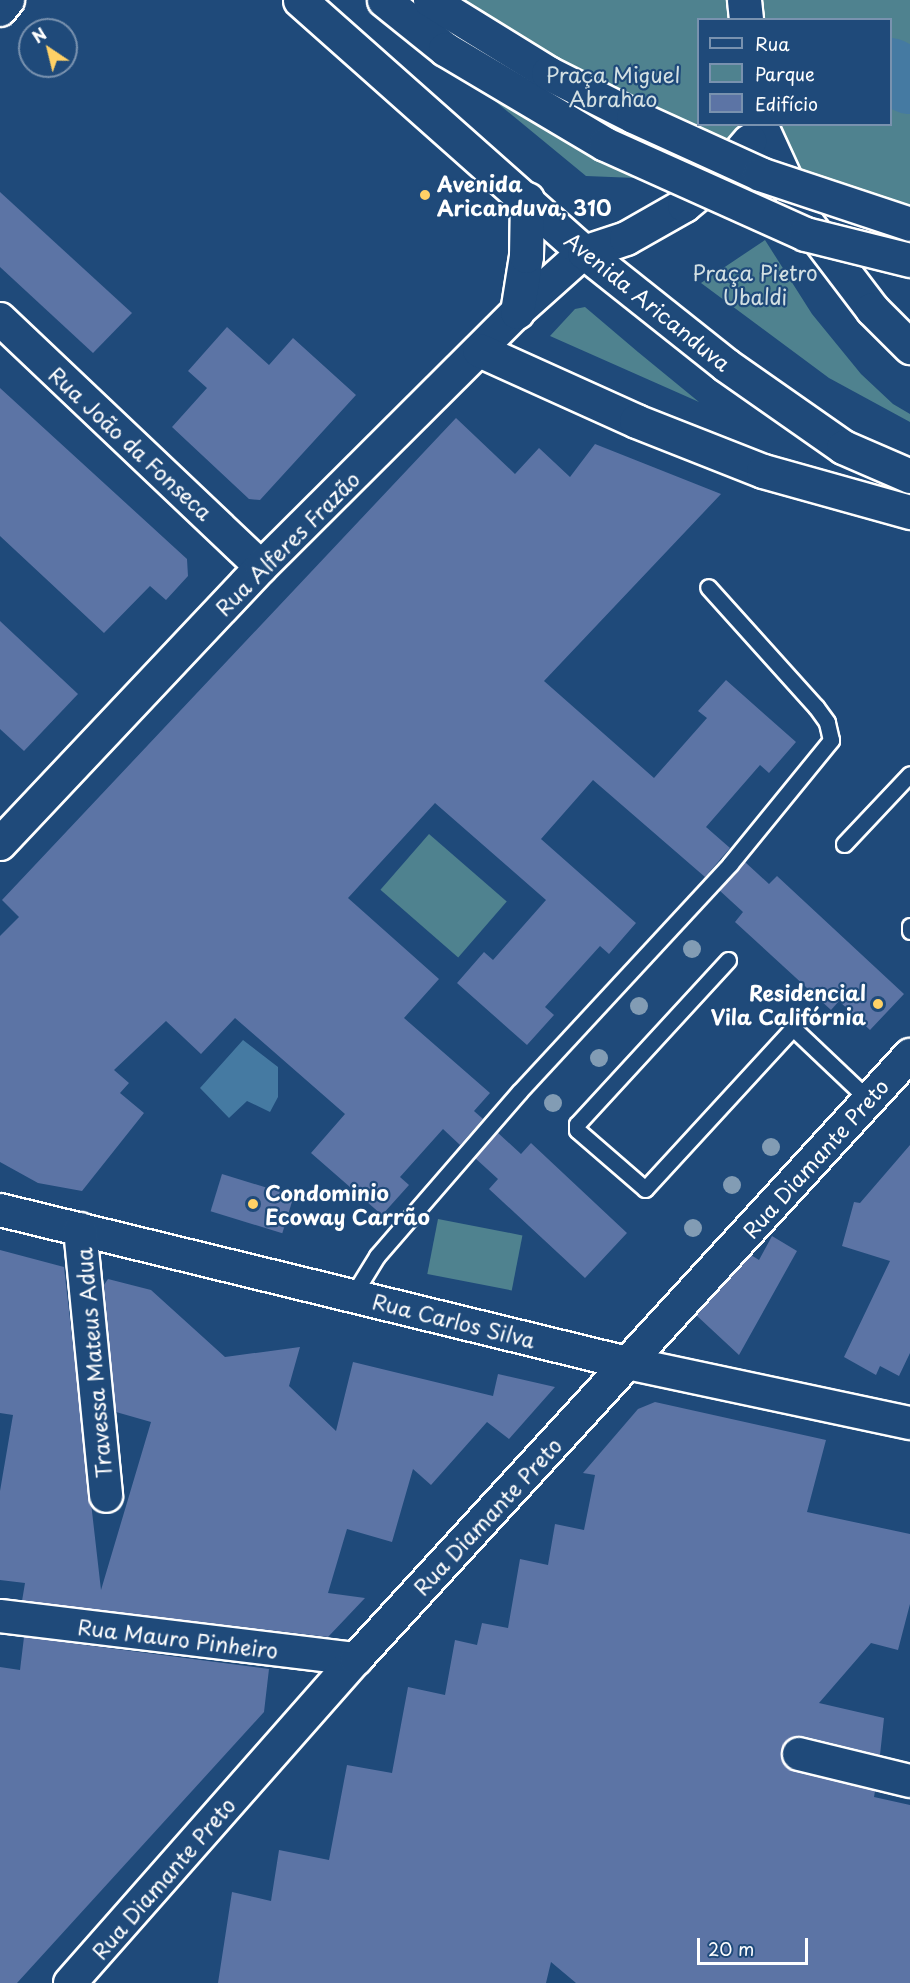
<!DOCTYPE html>
<meta charset="utf-8">
<style>
body{margin:0}
#map{position:relative;width:910px;height:1983px;overflow:hidden;background:#1f4a7a;font-family:"Playpen Sans",sans-serif}
div>[style]{position:absolute}
.green>*{inset:0;background:#4f828f;transform-origin:0 0}
.water>*{inset:0;background:#457aa2}
.river>*{height:66px;margin:-33px;padding:0 33px;transform-origin:33px;border-radius:33px;background:#457aa2}
.building>*{inset:0;background:#5c74a5;transform-origin:0 0}
.roads{filter:drop-shadow(2px 0 #fff) drop-shadow(-2px 0 #fff) drop-shadow(0 2px #fff) drop-shadow(0 -2px #fff)}
.service>*{height:15px;margin:-7.5px;padding:0 7.5px;transform-origin:7.5px;border-radius:7.5px;background:#1f4a7a}
.minor>*{height:32px;margin:-16px;padding:0 16px;transform-origin:16px;border-radius:16px;background:#1f4a7a}
.secondary>*{height:33px;margin:-16.5px;padding:0 16.5px;transform-origin:16.5px;border-radius:16.5px;background:#1f4a7a}
.trunk>*{height:33px;margin:-16.5px;padding:0 16.5px;transform-origin:16.5px;border-radius:16.5px;background:#1f4a7a}
.bridges{filter:drop-shadow(2px 0 #fff) drop-shadow(-2px 0 #fff) drop-shadow(0 2px #fff) drop-shadow(0 -2px #fff)}
.trunk-bridge>*{height:33px;margin:-16.5px;padding:0 16.5px;transform-origin:16.5px;border-radius:16.5px;background:#1f4a7a}
.trees>*{width:18px;height:18px;margin:-9px;border-radius:50%;background:#829cb4}
.dots>*{width:16px;height:16px;translate:-50% -50%;box-sizing:border-box;border:3px solid #1f4a7a;border-radius:50%}
span{translate:-50% -50%;white-space:nowrap;text-align:center;line-height:1.15;-webkit-text-stroke:4.5px #1f4a7a;paint-order:stroke}
.park-label{font-size:21px;color:#d3e0e3}
.poi-label{font-size:21px;color:#fff;font-weight:700}
.left{translate:0 -50%;text-align:left}
.right{translate:-100% -50%;text-align:right}
.street-label{font-size:21px;color:#fff}
.legend{position:absolute;left:697px;top:18px;width:195px;height:108px;box-sizing:border-box;background:#1f4a7a;border:2px solid #7992af;margin:0;padding:8px 10px;list-style:none;font-size:18px;color:#fff}
.legend li{display:flex;align-items:center;gap:12px;height:30px}
.legend b{width:30px;border:2px solid #7992af}
.north{position:absolute;left:18px;top:18px;width:60px;height:60px;box-sizing:border-box;background:#1f4a7a;border:2px solid #7992af;border-radius:50%;rotate:325deg;font-size:16px;font-weight:700;line-height:24px;text-align:center;color:#fff}
.north::after{content:'';display:block;margin:auto;width:21px;height:27px;background:#ffd166;clip-path:polygon(50% 0,100% 100%,50% 72%,0 100%)}
.scale{position:absolute;left:697px;top:1938px;width:111px;height:27px;box-sizing:border-box;border:3px solid #fff;border-top:0;padding-left:8px;font-size:18px;line-height:21px;white-space:nowrap;color:#fff;-webkit-text-stroke:4px #1f4a7a;paint-order:stroke}
</style>
<div id="map">
<div class="green">
<div style="clip-path:polygon(evenodd,372px 0,910px 0,910px 245px,701px 160px,636px 178px,586px 176px,372px 0,698px 20px,890px 20px,890px 124px,698px 124px,698px 20px)"></div>
<div style="clip-path:polygon(765px 240px,812px 314px,861px 374px,893px 404px,910px 414px,910px 422px,829px 378px,701px 283px)"></div>
<div style="clip-path:polygon(585px 307px,638px 352px,699px 402px,550px 336px,575px 309px)"></div>
<div style="left:429px;top:834px;width:103px;height:74px;rotate:41deg"></div>
<div style="left:438px;top:1219px;width:86px;height:56px;rotate:11deg"></div>
</div>
<div class="water">
<div style="clip-path:polygon(243px 1040px,278px 1067px,278px 1097px,270px 1112px,247px 1101px,229px 1118px,200px 1088px)"></div>
</div>
<div class="river">
<div style="left:890px;top:71px;width:22px;rotate:27deg"></div>
</div>
<div class="building">
<div style="clip-path:polygon(0 192px,132px 313px,93px 353px,0 267px)"></div>
<div style="clip-path:polygon(227px 327px,269px 365px,293px 338px,356px 395px,260px 500px,249px 499px,172px 427px,207px 388px,188px 371px)"></div>
<div style="clip-path:polygon(0 388px,187px 559px,188px 576px,166px 600px,150px 586px,104px 633px,0 536px)"></div>
<div style="clip-path:polygon(456px 418px,515px 474px,539px 448px,570px 477px,595px 444px,721px 494px,544px 681px,654px 778px,707px 718px,698px 711px,726px 680px,796px 742px,769px 773px,760px 765px,706px 827px,730px 848px,705px 877px,593px 780px,541px 839px,636px 923px,609px 954px,600px 946px,545px 1007px,554px 1015px,527px 1045px,457px 983px,484px 952px,493px 960px,546px 900px,435px 803px,348px 898px,439px 979px,404px 1018px,490px 1093px,474px 1111px,483px 1119px,460px 1145px,443px 1129px,400px 1177px,409px 1185px,382px 1215px,311px 1153px,345px 1114px,235px 1018px,201px 1054px,166px 1021px,114px 1070px,129px 1083px,120px 1093px,144px 1113px,82px 1191px,38px 1183px,0 1162px,0 936px,19px 917px,2px 900px)"></div>
<div style="clip-path:polygon(0 621px,78px 694px,24px 751px,0 729px)"></div>
<div style="clip-path:polygon(745px 862px,769px 884px,777px 876px,904px 994px,870px 1030px,839px 1001px,831px 1010px,735px 922px,743px 912px,719px 890px)"></div>
<div style="clip-path:polygon(497px 1132px,521px 1154px,531px 1143px,627px 1233px,585px 1278px,489px 1189px,498px 1179px,475px 1158px)"></div>
<div style="clip-path:polygon(910px 1145px,910px 1353px,899px 1376px,880px 1366px,876px 1375px,844px 1357px,890px 1261px,842px 1246px,854px 1202px,860px 1203px)"></div>
<div style="left:222px;top:1174px;width:75px;height:39px;rotate:17deg"></div>
<div style="clip-path:polygon(772px 1236px,797px 1251px,739px 1355px,696px 1315px,751px 1255px,759px 1260px)"></div>
<div style="clip-path:polygon(0 1250px,64px 1267px,101px 1590px,151px 1422px,116px 1412px,104px 1285px,108px 1279px,151px 1290px,225px 1357px,300px 1347px,289px 1386px,336px 1431px,353px 1362px,493px 1396px,498px 1374px,555px 1387px,509px 1439px,487px 1422px,431px 1485px,413px 1469px,392px 1542px,347px 1529px,328px 1593px,365px 1598px,328px 1637px,22px 1601px,25px 1583px,0 1580px,0 1491px,13px 1415px,0 1413px)"></div>
<div style="clip-path:polygon(655px 1402px,826px 1440px,807px 1512px,910px 1534px,910px 1604px,898px 1650px,871px 1643px,819px 1703px,884px 1718px,880px 1755px,803px 1736px,786px 1741px,781px 1750px,786px 1767px,794px 1771px,875px 1791px,874px 1797px,910px 1805px,910px 1983px,576px 1983px,551px 1962px,546px 1983px,218px 1983px,232px 1892px,271px 1901px,279px 1850px,329px 1860px,347px 1765px,392px 1773px,408px 1687px,445px 1695px,455px 1640px,477px 1645px,482px 1623px,508px 1628px,520px 1559px,548px 1565px,555px 1524px,584px 1530px,595px 1475px,583px 1473px,638px 1409px)"></div>
<div style="clip-path:polygon(24px 1637px,269px 1669px,264px 1712px,17px 1983px,0 1983px,0 1667px,20px 1670px)"></div>
</div>
<div class="roads">
<div class="service">
<div style="left:844px;top:844px;width:96px;rotate:-46.7deg"></div>
<div style="left:910px;top:926px;width:5px;rotate:90deg"></div>
<div style="left:728px;top:960px;width:223px;rotate:132.6deg"></div>
<div style="left:577px;top:1124px;width:6px;rotate:90deg"></div>
<div style="left:577px;top:1130px;width:90px;rotate:40.9deg"></div>
<div style="left:645px;top:1189px;width:219px;rotate:-47.4deg"></div>
<div style="left:793px;top:1028px;width:105px;rotate:43.5deg"></div>
<div style="left:353px;top:1295px;width:46px;rotate:-58.4deg"></div>
<div style="left:377px;top:1256px;width:218px;rotate:-49.1deg"></div>
<div style="left:520px;top:1091px;width:309px;rotate:-47.2deg"></div>
<div style="left:730px;top:864px;width:160px;rotate:-50.8deg"></div>
<div style="left:831px;top:740px;width:18px;rotate:-103deg"></div>
<div style="left:827px;top:722px;width:19px;rotate:-126deg"></div>
<div style="left:816px;top:707px;width:161px;rotate:-132deg"></div>
</div>
<div class="minor">
<div style="left:0;top:10px;width:13px;rotate:-51deg"></div>
<div style="left:0;top:319px;width:360px;rotate:43.5deg"></div>
<div style="left:0;top:844px;width:381px;rotate:-46.7deg"></div>
<div style="left:261px;top:567px;width:361px;rotate:-44.9deg"></div>
<div style="left:517px;top:312px;width:90px;rotate:-41.8deg"></div>
<div style="left:0;top:1210px;width:645px;rotate:13.71deg"></div>
<div style="left:627px;top:1363px;width:289px;rotate:12deg"></div>
<div style="left:80px;top:1229px;width:268px;rotate:84.4deg"></div>
<div style="left:0;top:1616px;width:359px;rotate:6.9deg"></div>
<div style="left:799px;top:1754px;width:114px;rotate:13.7deg"></div>
<div style="left:70px;top:1983px;width:432px;rotate:-48.6deg"></div>
<div style="left:356px;top:1659px;width:820px;rotate:-47.47deg"></div>
</div>
<div class="secondary">
<div style="left:300px;top:0;width:380px;rotate:41.6deg"></div>
<div style="left:584px;top:252px;width:181px;rotate:38.5deg"></div>
<div style="left:726px;top:365px;width:143px;rotate:35deg"></div>
<div style="left:843px;top:447px;width:73px;rotate:23.4deg"></div>
<div style="left:517px;top:312px;width:57px;rotate:-80.9deg"></div>
<div style="left:526px;top:256px;width:57px;rotate:-89deg"></div>
<div style="left:479px;top:350px;width:172px;rotate:24.3deg"></div>
<div style="left:636px;top:421px;width:136px;rotate:21.5deg"></div>
<div style="left:763px;top:471px;width:153px;rotate:15.6deg"></div>
</div>
<div class="trunk">
<div style="left:744px;top:0;width:20px;rotate:84deg"></div>
<div style="left:760px;top:124px;width:103px;rotate:65.4deg"></div>
<div style="left:803px;top:218px;width:114px;rotate:52.8deg"></div>
<div style="left:872px;top:309px;width:54px;rotate:45deg"></div>
<div style="left:584px;top:252px;width:44px;rotate:-18.4deg"></div>
<div style="left:626px;top:238px;width:67px;rotate:-29.6deg"></div>
<div style="left:684px;top:205px;width:44px;rotate:-39.5deg"></div>
<div style="left:718px;top:177px;width:48px;rotate:-49.3deg"></div>
</div>
</div>
<div class="bridges">
<div class="trunk-bridge">
<div style="left:384px;top:0;width:78px;rotate:38.8deg"></div>
<div style="left:445px;top:49px;width:186px;rotate:30.7deg"></div>
<div style="left:605px;top:144px;width:219px;rotate:24.2deg"></div>
<div style="left:805px;top:234px;width:108px;rotate:13.9deg"></div>
<div style="left:430px;top:0;width:139px;rotate:31.7deg"></div>
<div style="left:548px;top:73px;width:95px;rotate:26.8deg"></div>
<div style="left:633px;top:116px;width:140px;rotate:24.5deg"></div>
<div style="left:760px;top:174px;width:158px;rotate:18.4deg"></div>
</div>
</div>
<div class="trees">
<div style="left:692px;top:949px"></div>
<div style="left:639px;top:1006px"></div>
<div style="left:599px;top:1058px"></div>
<div style="left:553px;top:1103px"></div>
<div style="left:771px;top:1147px"></div>
<div style="left:732px;top:1185px"></div>
<div style="left:693px;top:1228px"></div>
</div>
<div class="dots">
<div style="left:425px;top:195px;background:#ffd166"></div>
<div style="left:878px;top:1004px;background:#ffd166"></div>
<div style="left:253px;top:1204px;background:#ffd166"></div>
</div>
<div class="park-label">
<span style="left:613px;top:86px">Praça Miguel<br>Abrahao</span>
<span style="left:755px;top:284px">Praça Pietro<br>Ubaldi</span>
</div>
<div class="poi-label">
<span class="left" style="left:437px;top:195px">Avenida<br>Aricanduva, 310</span>
<span class="right" style="left:866px;top:1004px">Residencial<br>Vila Califórnia</span>
<span class="left" style="left:265px;top:1204px">Condominio<br>Ecoway Carrão</span>
</div>
<div class="street-label">
<span style="left:648px;top:301px;rotate:39deg">Avenida Aricanduva</span>
<span style="left:131px;top:443px;rotate:43deg">Rua João da Fonseca</span>
<span style="left:287px;top:543px;rotate:-45deg">Rua Alferes Frazão</span>
<span style="left:815px;top:1158px;rotate:-48deg">Rua Diamante Preto</span>
<span style="left:454px;top:1320px;rotate:14deg">Rua Carlos Silva</span>
<span style="left:93px;top:1363px;rotate:-95deg">Travessa Mateus Adua</span>
<span style="left:487px;top:1516px;rotate:-47deg">Rua Diamante Preto</span>
<span style="left:178px;top:1638px;rotate:7deg">Rua Mauro Pinheiro</span>
<span style="left:163px;top:1878px;rotate:-49deg">Rua Diamante Preto</span>
</div>
<ul class="legend">
<li><b style="height:8px;background:#1f4a7a"></b>Rua</li>
<li><b style="height:16px;background:#4f828f"></b>Parque</li>
<li><b style="height:16px;background:#5c74a5"></b>Edifício</li>
</ul>
<div class="north">N</div>
<div class="scale">20 m</div>
</div>
